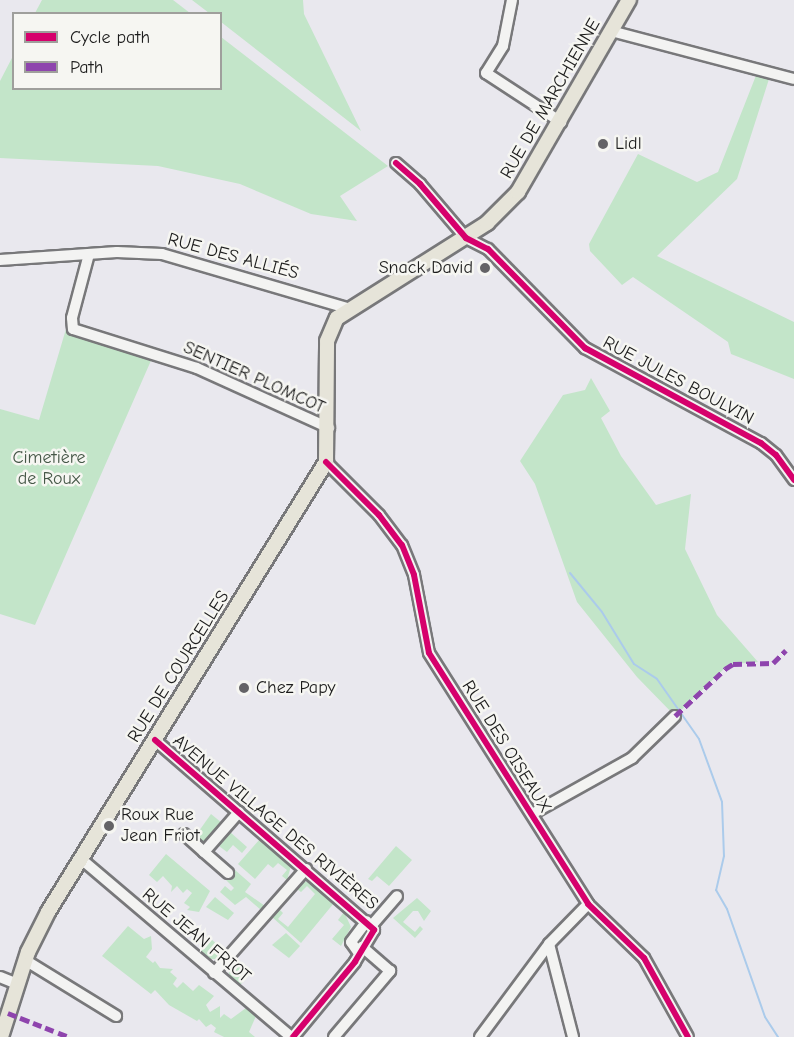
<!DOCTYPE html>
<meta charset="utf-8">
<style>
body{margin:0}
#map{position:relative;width:794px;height:1037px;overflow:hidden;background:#e9e8ee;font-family:"Comic Neue",sans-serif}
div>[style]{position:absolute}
.green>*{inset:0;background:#c3e5c9}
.stream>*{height:2px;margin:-1px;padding:0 1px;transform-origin:1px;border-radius:1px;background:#abcbeb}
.roads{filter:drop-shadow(2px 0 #78787a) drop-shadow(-2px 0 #78787a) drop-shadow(0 2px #78787a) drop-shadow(0 -2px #78787a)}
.minor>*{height:10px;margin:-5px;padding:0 5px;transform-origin:5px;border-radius:5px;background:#f3f3f2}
.major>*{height:14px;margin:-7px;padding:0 7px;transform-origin:7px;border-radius:7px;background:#e6e4d9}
.quiet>*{height:4.5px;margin-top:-2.25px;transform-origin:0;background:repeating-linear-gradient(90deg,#8e44ad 0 9px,transparent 0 13.5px)}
.cycleway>*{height:6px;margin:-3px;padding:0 3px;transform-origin:3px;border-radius:3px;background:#d6006c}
.dots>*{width:16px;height:16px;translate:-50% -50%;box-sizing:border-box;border:3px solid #f6f6f2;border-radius:50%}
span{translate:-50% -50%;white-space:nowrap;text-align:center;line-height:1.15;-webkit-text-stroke:5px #f6f6f2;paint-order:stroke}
.street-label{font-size:18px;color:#1c1c1c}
.poi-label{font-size:18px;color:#1c1c1c}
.left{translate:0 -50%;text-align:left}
.right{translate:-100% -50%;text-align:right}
.park-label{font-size:18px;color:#455747}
.legend{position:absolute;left:12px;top:12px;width:210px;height:78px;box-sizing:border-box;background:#f6f6f2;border:2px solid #9f9f9c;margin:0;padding:8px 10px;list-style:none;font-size:18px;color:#1c1c1c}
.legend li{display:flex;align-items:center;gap:12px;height:30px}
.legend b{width:30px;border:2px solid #9f9f9c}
</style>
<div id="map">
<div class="green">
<div style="clip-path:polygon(42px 0,173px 0,190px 13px,35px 13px)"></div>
<div style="clip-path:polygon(192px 0,303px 0,304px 14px,361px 131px,221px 22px,220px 14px,209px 13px)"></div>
<div style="clip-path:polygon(221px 37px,388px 166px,340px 196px,357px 221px,311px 214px,240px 184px,158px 166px,0 158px,0 81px,13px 56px,14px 88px,220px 88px)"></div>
<div style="clip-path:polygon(757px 73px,769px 79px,737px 179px,657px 256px,794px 322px,794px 379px,731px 354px,728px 342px,633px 277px,622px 285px,590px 251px,589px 244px,638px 154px,697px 182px,718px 172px)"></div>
<div style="clip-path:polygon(66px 329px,153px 356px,35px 625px,0 614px,0 409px,39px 420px)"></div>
<div style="clip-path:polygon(591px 378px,610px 411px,601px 418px,621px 456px,656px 505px,691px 494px,685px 549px,717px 615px,758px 662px,733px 664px,725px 668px,675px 716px,637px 677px,577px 602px,535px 484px,520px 461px,563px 395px,585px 390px)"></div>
<div style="clip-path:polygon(211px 814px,222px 823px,202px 845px,194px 838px)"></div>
<div style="clip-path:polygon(230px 832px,247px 847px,242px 853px,233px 845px,227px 852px,219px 846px)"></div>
<div style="clip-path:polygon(260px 839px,291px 866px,287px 880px,282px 876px,287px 870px,278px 863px,273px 868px,268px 864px,255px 879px,238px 864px)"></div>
<div style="clip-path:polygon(396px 846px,412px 860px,389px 886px,377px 876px,372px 881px,368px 879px)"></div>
<div style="clip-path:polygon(166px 854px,210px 891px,199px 912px,187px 910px,190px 907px,184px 903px,192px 893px,187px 889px,183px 893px,177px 886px,171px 892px,172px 886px,163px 876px,157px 882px,149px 875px)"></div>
<div style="clip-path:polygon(235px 870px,251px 884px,245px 892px,265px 906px,261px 910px,246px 897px,235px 905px,220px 892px,225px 886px,231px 891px,234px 888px,226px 880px)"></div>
<div style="clip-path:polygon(303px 882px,311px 882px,334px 903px,301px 943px,272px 917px,279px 909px,283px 913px,278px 919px,288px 927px,315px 894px,307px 886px,301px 892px,297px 889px)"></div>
<div style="clip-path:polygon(215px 897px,234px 913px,228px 920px,206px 907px)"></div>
<div style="clip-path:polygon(417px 898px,431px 911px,424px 921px,418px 911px,413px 911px,403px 922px,415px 932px,420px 926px,423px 929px,415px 938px,393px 918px)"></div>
<div style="clip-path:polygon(344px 912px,351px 927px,341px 946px,332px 939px,344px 925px,338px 920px)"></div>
<div style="clip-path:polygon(128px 926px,144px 939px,151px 936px,152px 949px,146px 957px,153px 963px,155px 961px,160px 968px,173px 969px,170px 972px,177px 978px,173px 984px,177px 988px,183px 982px,193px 991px,199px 985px,214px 996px,206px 1005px,210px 1012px,220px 1006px,220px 1018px,224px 1014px,231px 1019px,246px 1008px,256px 1016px,249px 1032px,255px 1037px,224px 1037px,214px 1032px,216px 1028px,211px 1024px,206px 1027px,199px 1019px,197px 1021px,169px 1005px,155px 990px,151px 994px,102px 956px)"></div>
<div style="clip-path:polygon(286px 933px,300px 946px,289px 958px,272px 945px)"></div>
<div style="clip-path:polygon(211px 939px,226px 952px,218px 959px,210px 959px,201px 951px)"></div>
<div style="clip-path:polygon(236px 959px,253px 971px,239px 986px,230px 978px,228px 969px)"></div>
</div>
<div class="stream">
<div style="left:570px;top:573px;width:50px;rotate:50.6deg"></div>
<div style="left:602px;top:612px;width:61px;rotate:58.4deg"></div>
<div style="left:634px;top:664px;width:27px;rotate:33deg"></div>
<div style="left:657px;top:679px;width:73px;rotate:55deg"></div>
<div style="left:699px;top:739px;width:67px;rotate:69.9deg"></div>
<div style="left:722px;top:802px;width:54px;rotate:87.9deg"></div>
<div style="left:724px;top:856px;width:35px;rotate:103deg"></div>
<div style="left:716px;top:890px;width:22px;rotate:60deg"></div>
<div style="left:727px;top:909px;width:114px;rotate:70.6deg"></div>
<div style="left:765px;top:1017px;width:24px;rotate:57deg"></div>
</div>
<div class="roads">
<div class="minor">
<div style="left:512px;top:0;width:47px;rotate:101.1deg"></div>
<div style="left:503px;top:46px;width:32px;rotate:122deg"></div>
<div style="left:486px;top:73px;width:90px;rotate:33.2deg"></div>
<div style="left:611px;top:31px;width:189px;rotate:14.7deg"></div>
<div style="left:396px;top:163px;width:32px;rotate:41deg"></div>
<div style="left:420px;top:184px;width:71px;rotate:49.6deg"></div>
<div style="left:466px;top:238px;width:25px;rotate:27deg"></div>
<div style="left:488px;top:249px;width:139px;rotate:45.6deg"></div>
<div style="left:585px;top:348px;width:200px;rotate:28.4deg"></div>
<div style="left:761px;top:443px;width:19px;rotate:39deg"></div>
<div style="left:776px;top:455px;width:31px;rotate:54deg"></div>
<div style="left:89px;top:254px;width:66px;rotate:104.9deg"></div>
<div style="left:72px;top:318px;width:11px;rotate:85deg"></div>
<div style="left:73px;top:329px;width:130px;rotate:17.5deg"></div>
<div style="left:197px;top:368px;width:145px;rotate:24.4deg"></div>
<div style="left:0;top:260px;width:117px;rotate:-3.9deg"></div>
<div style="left:117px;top:252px;width:45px;rotate:2.5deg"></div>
<div style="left:162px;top:254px;width:193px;rotate:16.3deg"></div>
<div style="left:326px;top:462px;width:75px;rotate:45deg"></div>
<div style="left:379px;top:515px;width:38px;rotate:53deg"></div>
<div style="left:402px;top:545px;width:32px;rotate:68deg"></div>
<div style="left:414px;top:575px;width:79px;rotate:79.1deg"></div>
<div style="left:429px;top:653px;width:297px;rotate:57.6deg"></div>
<div style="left:588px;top:904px;width:78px;rotate:44deg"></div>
<div style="left:644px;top:958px;width:90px;rotate:60.9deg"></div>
<div style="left:155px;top:740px;width:290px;rotate:40.9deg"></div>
<div style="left:374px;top:930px;width:37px;rotate:121deg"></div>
<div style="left:355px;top:962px;width:97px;rotate:129.6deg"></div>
<div style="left:532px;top:814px;width:115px;rotate:-29.2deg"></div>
<div style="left:632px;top:758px;width:60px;rotate:-44.3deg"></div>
<div style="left:184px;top:834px;width:27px;rotate:42deg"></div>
<div style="left:204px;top:852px;width:53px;rotate:-48.8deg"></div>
<div style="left:204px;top:852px;width:32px;rotate:41deg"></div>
<div style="left:80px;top:858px;width:277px;rotate:40.3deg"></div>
<div style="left:372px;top:925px;width:38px;rotate:-49deg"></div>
<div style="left:549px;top:944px;width:96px;rotate:75.5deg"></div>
<div style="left:358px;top:952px;width:12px;rotate:-125deg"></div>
<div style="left:351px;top:942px;width:26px;rotate:-53deg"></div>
<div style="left:25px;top:960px;width:107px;rotate:31.6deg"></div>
<div style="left:214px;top:973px;width:139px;rotate:-48.5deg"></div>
<div style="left:0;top:977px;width:18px;rotate:22deg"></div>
<div style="left:334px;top:1037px;width:87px;rotate:-49.7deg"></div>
<div style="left:390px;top:971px;width:37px;rotate:-139deg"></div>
<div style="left:480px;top:1037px;width:116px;rotate:-53.4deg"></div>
<div style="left:549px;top:944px;width:56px;rotate:-45.7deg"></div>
</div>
<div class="major">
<div style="left:1px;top:1037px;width:89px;rotate:-72.4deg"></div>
<div style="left:28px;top:952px;width:45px;rotate:-63.4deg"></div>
<div style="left:48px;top:912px;width:529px;rotate:-58.29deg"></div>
<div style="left:326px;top:462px;width:121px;rotate:-89.5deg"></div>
<div style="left:327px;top:341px;width:25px;rotate:-67deg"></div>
<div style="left:337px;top:318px;width:178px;rotate:-32.3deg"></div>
<div style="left:487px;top:223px;width:44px;rotate:-45deg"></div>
<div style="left:518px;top:192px;width:222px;rotate:-60deg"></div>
</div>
</div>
<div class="quiet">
<div style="left:675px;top:716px;width:69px;rotate:-43.2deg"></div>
<div style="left:725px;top:669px;width:9px;rotate:-32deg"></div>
<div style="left:733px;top:664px;width:40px;rotate:-1.4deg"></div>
<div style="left:773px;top:663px;width:18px;rotate:-45deg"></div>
<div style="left:8px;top:1013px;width:66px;rotate:21.5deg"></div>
</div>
<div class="cycleway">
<div style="left:396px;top:163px;width:32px;rotate:41deg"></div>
<div style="left:420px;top:184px;width:71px;rotate:49.6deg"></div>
<div style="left:466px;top:238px;width:25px;rotate:27deg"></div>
<div style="left:488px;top:249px;width:139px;rotate:45.6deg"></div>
<div style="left:585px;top:348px;width:200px;rotate:28.4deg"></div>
<div style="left:761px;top:443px;width:19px;rotate:39deg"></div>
<div style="left:776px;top:455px;width:31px;rotate:54deg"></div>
<div style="left:326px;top:462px;width:75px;rotate:45deg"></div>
<div style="left:379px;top:515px;width:38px;rotate:53deg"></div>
<div style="left:402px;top:545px;width:32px;rotate:68deg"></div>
<div style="left:414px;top:575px;width:79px;rotate:79.1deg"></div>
<div style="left:429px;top:653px;width:297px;rotate:57.6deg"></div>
<div style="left:588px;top:904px;width:78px;rotate:44deg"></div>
<div style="left:644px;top:958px;width:90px;rotate:60.9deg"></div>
<div style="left:155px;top:740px;width:290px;rotate:40.9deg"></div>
<div style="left:374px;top:930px;width:37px;rotate:121deg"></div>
<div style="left:355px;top:962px;width:97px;rotate:129.6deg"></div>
</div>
<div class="dots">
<div style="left:603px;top:144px;background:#646366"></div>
<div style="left:485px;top:268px;background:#646366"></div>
<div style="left:244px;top:688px;background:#646366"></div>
<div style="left:109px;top:826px;background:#646366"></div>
</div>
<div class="street-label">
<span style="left:551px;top:99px;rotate:-60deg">RUE DE MARCHIENNE</span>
<span style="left:233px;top:257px;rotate:15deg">RUE DES ALLIÉS</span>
<span style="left:254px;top:378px;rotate:24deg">SENTIER PLOMCOT</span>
<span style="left:678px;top:381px;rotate:28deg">RUE JULES BOULVIN</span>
<span style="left:179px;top:667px;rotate:-58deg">RUE DE COURCELLES</span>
<span style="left:506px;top:747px;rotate:58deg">RUE DES OISEAUX</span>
<span style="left:275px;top:823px;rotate:40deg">AVENUE VILLAGE DES RIVIÈRES</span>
<span style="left:196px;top:936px;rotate:40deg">RUE JEAN FRIOT</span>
</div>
<div class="poi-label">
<span class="left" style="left:615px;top:144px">Lidl</span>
<span class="right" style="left:473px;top:268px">Snack David</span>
<span class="left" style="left:256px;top:688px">Chez Papy</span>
<span class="left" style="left:121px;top:826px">Roux Rue<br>Jean Friot</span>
</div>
<div class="park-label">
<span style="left:49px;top:469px">Cimetière<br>de Roux</span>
</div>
<ul class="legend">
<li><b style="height:8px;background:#d6006c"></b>Cycle path</li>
<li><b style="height:8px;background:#8e44ad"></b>Path</li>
</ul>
</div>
